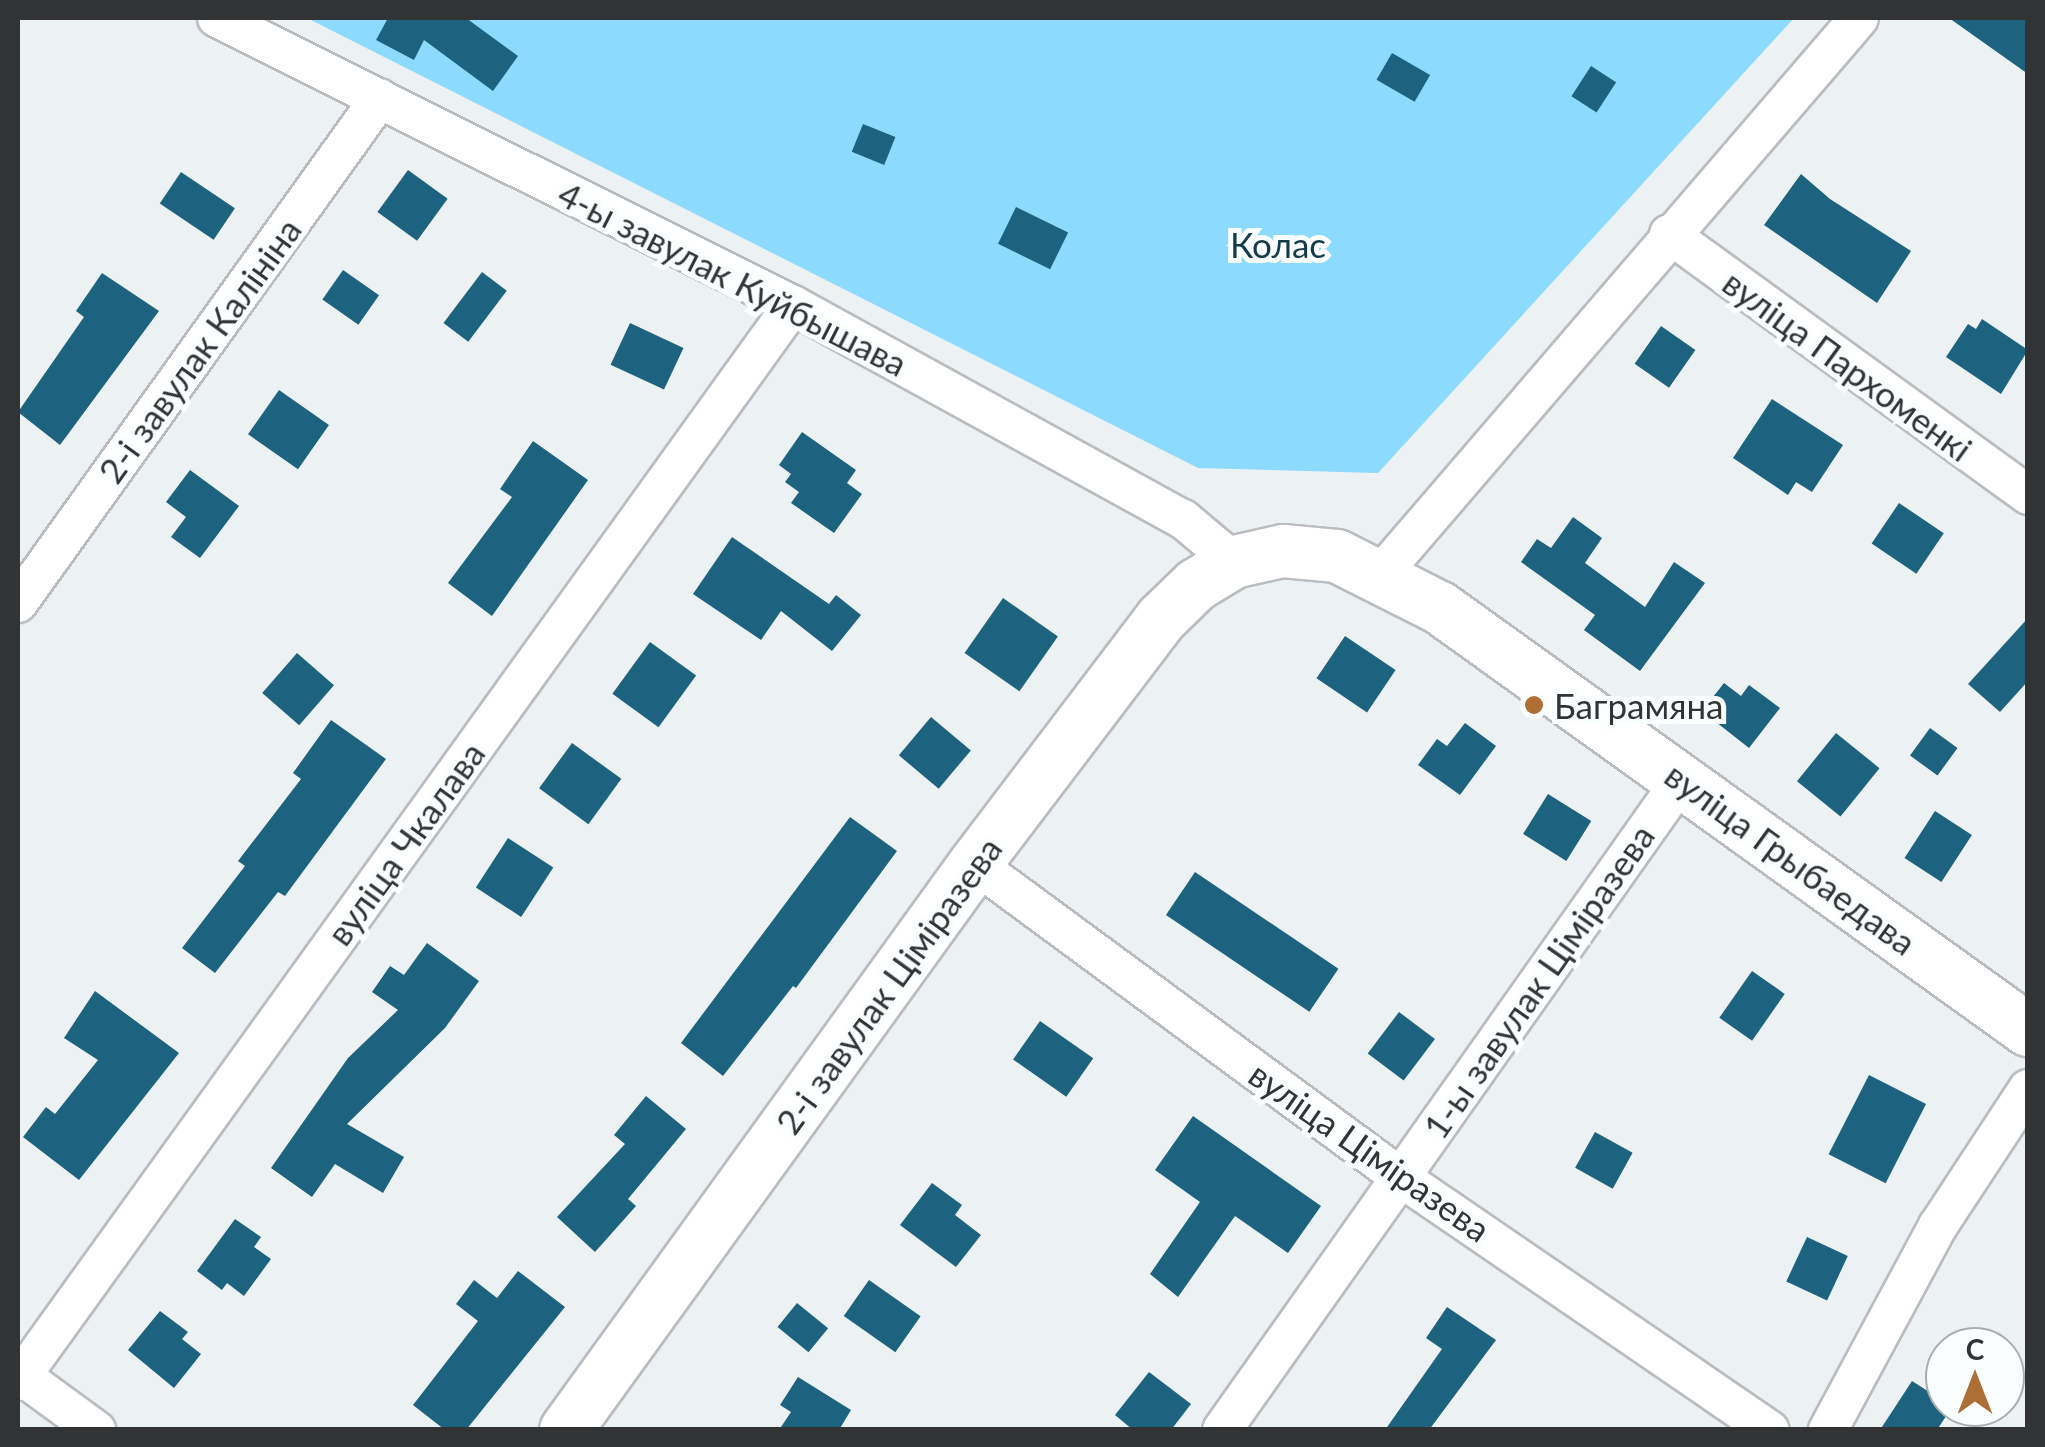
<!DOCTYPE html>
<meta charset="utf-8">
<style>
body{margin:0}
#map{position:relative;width:2045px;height:1447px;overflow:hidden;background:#ecf1f3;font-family:Lato,sans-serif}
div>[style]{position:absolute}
.green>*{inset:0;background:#8cdafe}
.building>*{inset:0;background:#1d637f;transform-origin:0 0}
.roads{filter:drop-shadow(2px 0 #b9bdbf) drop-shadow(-2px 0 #b9bdbf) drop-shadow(0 2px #b9bdbf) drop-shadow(0 -2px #b9bdbf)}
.street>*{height:38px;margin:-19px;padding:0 19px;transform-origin:19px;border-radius:19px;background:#fff}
.secondary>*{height:52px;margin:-26px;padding:0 26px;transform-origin:26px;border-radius:26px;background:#fff}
.dots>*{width:28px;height:28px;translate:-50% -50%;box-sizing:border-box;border:5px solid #fbfeff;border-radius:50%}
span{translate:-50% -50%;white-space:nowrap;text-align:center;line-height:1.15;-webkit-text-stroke:10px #fbfeff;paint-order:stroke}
.park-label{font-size:35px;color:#143b4c}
.street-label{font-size:35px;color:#313334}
.poi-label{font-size:35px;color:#313334}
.left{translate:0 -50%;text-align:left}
.frame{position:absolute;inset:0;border:20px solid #313334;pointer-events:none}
.north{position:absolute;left:1925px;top:1327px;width:100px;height:100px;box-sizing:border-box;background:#fbfeff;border:2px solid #aaadae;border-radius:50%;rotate:0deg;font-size:28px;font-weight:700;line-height:40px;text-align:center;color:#313334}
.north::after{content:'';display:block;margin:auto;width:35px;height:45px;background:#ad6f35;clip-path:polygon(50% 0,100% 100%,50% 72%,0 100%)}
</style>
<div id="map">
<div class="green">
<div style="clip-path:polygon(307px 18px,1794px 18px,1378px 473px,1198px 468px)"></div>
</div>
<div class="building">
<div style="clip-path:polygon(388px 18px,466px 18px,518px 56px,493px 91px,424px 40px,414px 60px,376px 40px)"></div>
<div style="clip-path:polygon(1949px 18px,2028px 18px,2028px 74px)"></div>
<div style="left:1392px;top:53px;width:44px;height:31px;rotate:30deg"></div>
<div style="left:1591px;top:66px;width:30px;height:36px;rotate:33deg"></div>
<div style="left:863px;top:124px;width:35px;height:30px;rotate:22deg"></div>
<div style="left:408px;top:170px;width:49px;height:52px;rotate:36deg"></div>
<div style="left:181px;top:172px;width:65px;height:38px;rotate:34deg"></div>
<div style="clip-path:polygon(1801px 174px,1830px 199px,1911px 251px,1877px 303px,1764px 225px)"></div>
<div style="left:1016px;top:207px;width:58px;height:41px;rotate:26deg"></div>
<div style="left:343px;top:270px;width:44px;height:36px;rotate:35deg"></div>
<div style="left:482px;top:272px;width:31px;height:64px;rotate:37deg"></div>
<div style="clip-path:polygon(102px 273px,159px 311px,60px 445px,18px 412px,84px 317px,76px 311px)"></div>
<div style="clip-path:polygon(1982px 319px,2028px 350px,2001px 394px,1946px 357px,1968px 324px,1976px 329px)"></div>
<div style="left:630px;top:323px;width:59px;height:46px;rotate:25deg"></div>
<div style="left:1661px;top:326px;width:42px;height:46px;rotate:35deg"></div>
<div style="left:279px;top:390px;width:61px;height:54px;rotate:35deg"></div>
<div style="clip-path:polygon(1772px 399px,1843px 445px,1812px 492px,1796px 482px,1788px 495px,1733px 458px)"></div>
<div style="clip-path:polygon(802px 432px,856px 470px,847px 483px,862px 494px,834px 533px,791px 503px,799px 492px,785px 482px,791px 474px,779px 465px)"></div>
<div style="clip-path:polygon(533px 441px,588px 480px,492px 616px,448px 583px,512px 497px,500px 489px)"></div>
<div style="clip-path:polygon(190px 470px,239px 506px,200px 558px,171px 537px,186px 517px,166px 502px)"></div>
<div style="left:1899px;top:503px;width:54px;height:49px;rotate:34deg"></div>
<div style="clip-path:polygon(1573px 517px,1602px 538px,1585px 563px,1645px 607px,1674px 562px,1705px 583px,1640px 671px,1584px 630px,1595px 615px,1521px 562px,1537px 539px,1551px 548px)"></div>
<div style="clip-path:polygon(732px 537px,829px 604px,836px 595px,861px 615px,832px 651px,781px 611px,761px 640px,693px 594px)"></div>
<div style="left:1003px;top:598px;width:67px;height:67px;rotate:35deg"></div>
<div style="clip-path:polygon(2028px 618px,2028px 681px,2000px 712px,1968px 684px)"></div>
<div style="left:1345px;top:636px;width:61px;height:51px;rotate:34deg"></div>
<div style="left:650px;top:642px;width:57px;height:64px;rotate:36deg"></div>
<div style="left:297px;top:653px;width:49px;height:53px;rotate:41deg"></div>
<div style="clip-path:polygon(1724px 683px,1741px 696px,1749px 685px,1780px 708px,1749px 748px,1702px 711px)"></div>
<div style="left:931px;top:717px;width:52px;height:50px;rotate:40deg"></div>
<div style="clip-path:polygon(331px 720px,386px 759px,285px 896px,278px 892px,215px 973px,182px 948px,245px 866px,238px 861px,301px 779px,293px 773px)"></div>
<div style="clip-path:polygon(1465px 723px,1496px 746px,1460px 795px,1418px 765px,1437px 739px,1447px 746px)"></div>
<div style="left:1930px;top:728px;width:34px;height:34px;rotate:36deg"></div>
<div style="left:1836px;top:733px;width:56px;height:62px;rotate:39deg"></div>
<div style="left:572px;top:743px;width:61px;height:56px;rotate:36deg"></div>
<div style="left:1548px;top:794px;width:51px;height:47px;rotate:32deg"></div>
<div style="left:1935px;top:811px;width:44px;height:56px;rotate:33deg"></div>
<div style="clip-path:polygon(850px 817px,897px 851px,796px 988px,793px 986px,723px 1076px,681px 1043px)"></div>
<div style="left:508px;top:838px;width:54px;height:59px;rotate:33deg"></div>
<div style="left:1195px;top:872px;width:173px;height:52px;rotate:34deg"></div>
<div style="clip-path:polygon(427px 943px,479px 981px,445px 1028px,347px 1124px,404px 1157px,383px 1193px,335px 1164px,312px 1197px,271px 1168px,348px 1058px,398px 1010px,372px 992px,390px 966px,404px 975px)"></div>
<div style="left:1752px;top:971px;width:40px;height:57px;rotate:35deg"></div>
<div style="clip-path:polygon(95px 991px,179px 1053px,79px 1180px,23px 1137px,46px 1107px,55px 1114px,98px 1060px,64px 1038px)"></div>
<div style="left:1399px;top:1012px;width:45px;height:52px;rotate:37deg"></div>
<div style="left:1040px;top:1021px;width:65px;height:47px;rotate:35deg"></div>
<div style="left:1869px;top:1075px;width:64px;height:89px;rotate:27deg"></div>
<div style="clip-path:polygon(646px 1096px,686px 1129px,628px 1199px,636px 1206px,595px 1252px,557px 1217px,625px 1144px,614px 1135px)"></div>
<div style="clip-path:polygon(1193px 1116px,1321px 1206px,1288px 1253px,1235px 1216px,1178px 1297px,1150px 1274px,1200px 1202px,1155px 1170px)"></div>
<div style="left:1595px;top:1132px;width:43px;height:41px;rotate:29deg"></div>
<div style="clip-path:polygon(932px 1183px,962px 1205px,955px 1215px,981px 1235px,956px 1267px,900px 1225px)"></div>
<div style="clip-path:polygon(235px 1219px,261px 1237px,254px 1247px,271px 1259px,244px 1296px,227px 1283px,222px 1290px,197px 1271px)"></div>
<div style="left:1807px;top:1237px;width:45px;height:49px;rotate:25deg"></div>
<div style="clip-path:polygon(518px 1271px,565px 1307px,466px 1430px,445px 1430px,413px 1405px,478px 1321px,456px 1304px,474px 1280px,497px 1298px)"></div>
<div style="left:869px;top:1280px;width:63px;height:44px;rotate:35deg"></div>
<div style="left:797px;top:1303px;width:40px;height:31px;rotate:39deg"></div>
<div style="clip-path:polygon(1447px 1307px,1496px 1340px,1429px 1430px,1385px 1430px,1442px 1349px,1426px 1338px)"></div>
<div style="clip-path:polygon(160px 1311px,188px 1332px,182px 1339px,201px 1354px,174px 1388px,128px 1350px)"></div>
<div style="clip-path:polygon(1149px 1372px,1191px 1404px,1171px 1430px,1133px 1430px,1115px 1415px)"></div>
<div style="clip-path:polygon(798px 1377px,851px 1410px,839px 1430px,779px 1430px,791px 1412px,780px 1405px)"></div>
<div style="clip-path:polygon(1912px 1381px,1945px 1402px,1945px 1407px,1952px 1407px,1937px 1430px,1880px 1430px)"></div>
</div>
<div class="roads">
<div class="street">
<div style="left:217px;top:18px;width:644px;rotate:26.49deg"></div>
<div style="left:793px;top:305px;width:445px;rotate:28.8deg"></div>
<div style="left:1183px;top:519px;width:67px;rotate:40.1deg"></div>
<div style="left:1669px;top:234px;width:444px;rotate:36deg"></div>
<div style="left:1381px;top:574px;width:733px;rotate:-49.31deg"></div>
<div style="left:18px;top:603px;width:621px;rotate:-54.37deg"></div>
<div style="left:975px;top:864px;width:528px;rotate:36.37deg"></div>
<div style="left:1400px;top:1177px;width:448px;rotate:34.4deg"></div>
<div style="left:18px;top:1373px;width:97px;rotate:36.2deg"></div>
<div style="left:18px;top:1381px;width:1326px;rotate:-54.24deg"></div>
<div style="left:1222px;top:1430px;width:797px;rotate:-54.75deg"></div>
<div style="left:1828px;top:1430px;width:232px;rotate:-61.7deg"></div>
<div style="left:1938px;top:1226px;width:164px;rotate:-56.7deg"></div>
</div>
<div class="secondary">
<div style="left:566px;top:1430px;width:698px;rotate:-54.15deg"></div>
<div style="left:975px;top:864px;width:308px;rotate:-52.8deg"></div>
<div style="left:1161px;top:619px;width:49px;rotate:-44.2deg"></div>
<div style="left:1196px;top:585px;width:44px;rotate:-31.2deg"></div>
<div style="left:1234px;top:562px;width:50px;rotate:-12.7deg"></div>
<div style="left:1283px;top:551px;width:54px;rotate:5.3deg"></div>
<div style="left:1337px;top:556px;width:115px;rotate:26.8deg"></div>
<div style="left:1440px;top:608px;width:724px;rotate:35.67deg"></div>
</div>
</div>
<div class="dots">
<div style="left:1534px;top:705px;background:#ad6f35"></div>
</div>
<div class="park-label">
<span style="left:1278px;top:244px">Колас</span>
</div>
<div class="street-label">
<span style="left:733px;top:278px;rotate:27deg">4-ы завулак Куйбышава</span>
<span style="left:199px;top:350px;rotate:-54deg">2-і завулак Калініна</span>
<span style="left:1848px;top:365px;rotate:36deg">вуліца Пархоменкі</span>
<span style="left:405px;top:843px;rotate:-54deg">вуліца Чкалава</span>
<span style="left:1791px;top:858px;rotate:36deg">вуліца Грыбаедава</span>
<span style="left:1538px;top:981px;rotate:-55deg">1-ы завулак Ціміразева</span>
<span style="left:888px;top:985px;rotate:-54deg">2-і завулак Ціміразева</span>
<span style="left:1370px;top:1151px;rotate:35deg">вуліца Ціміразева</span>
</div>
<div class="poi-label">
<span class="left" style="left:1554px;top:705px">Баграмяна</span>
</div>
<div class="frame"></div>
<div class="north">С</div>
</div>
